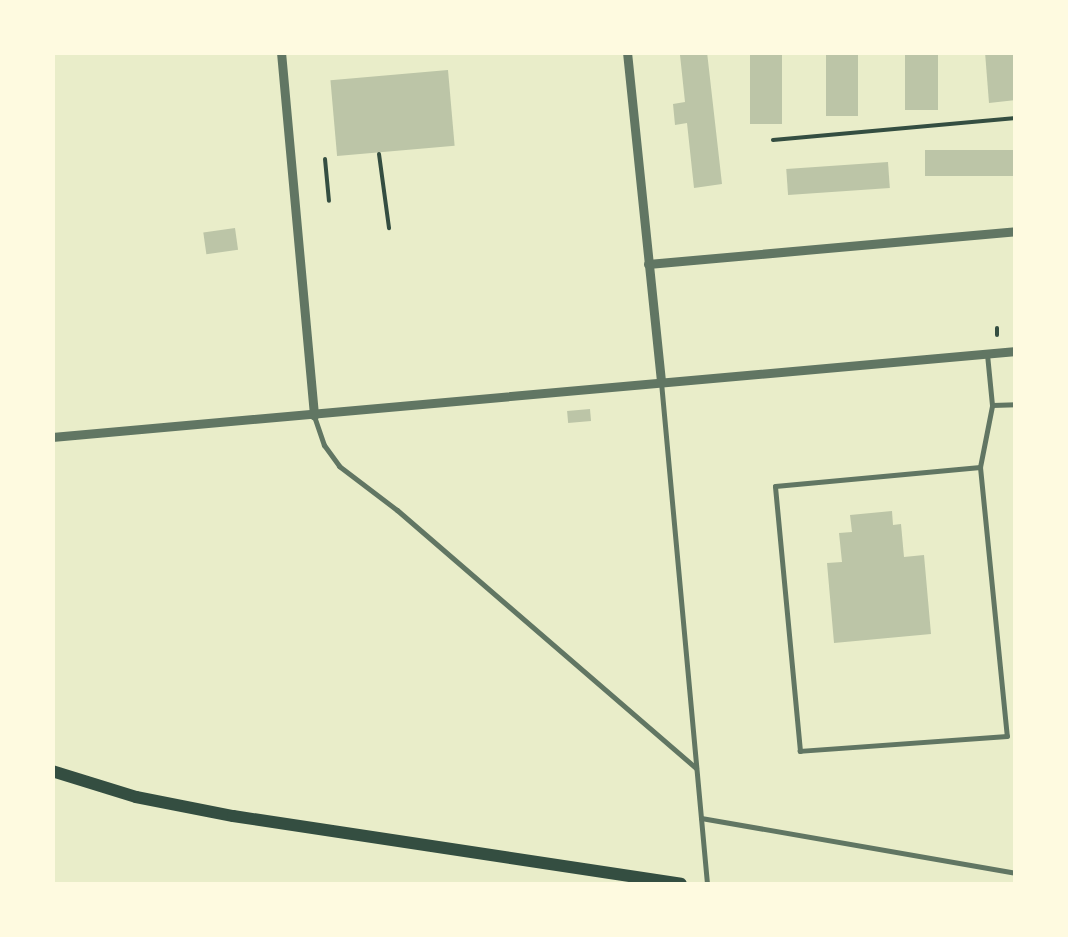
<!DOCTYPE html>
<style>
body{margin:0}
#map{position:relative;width:1068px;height:937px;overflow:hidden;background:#e9edc9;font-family:"Noto Serif",serif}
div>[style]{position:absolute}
.building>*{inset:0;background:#bcc5a7;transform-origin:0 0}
.path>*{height:4px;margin:-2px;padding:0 2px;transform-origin:2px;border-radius:2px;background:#344e41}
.service>*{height:5px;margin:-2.5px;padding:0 2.5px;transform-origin:2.5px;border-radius:2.5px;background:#617663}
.minor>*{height:9px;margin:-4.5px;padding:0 4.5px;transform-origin:4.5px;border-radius:4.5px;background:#617663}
.secondary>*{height:12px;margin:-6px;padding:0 6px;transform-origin:6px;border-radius:6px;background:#344e41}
span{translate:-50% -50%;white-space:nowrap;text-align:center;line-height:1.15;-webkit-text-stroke:9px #fefae0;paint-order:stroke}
.frame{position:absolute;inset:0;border:55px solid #fefae0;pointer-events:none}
</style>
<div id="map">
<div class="building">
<div style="clip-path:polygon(707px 52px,722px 184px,694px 188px,687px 123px,675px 125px,673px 104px,685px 102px,680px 55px)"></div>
<div style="left:750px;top:52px;width:32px;height:72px"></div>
<div style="left:826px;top:52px;width:32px;height:64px"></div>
<div style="left:905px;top:52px;width:33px;height:58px"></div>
<div style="clip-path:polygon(985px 52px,1016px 52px,1016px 100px,989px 103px)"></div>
<div style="left:448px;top:70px;width:76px;height:118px;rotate:85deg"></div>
<div style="left:1016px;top:150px;width:26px;height:91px;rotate:90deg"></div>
<div style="left:888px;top:162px;width:26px;height:102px;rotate:86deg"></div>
<div style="left:235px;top:228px;width:22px;height:32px;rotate:82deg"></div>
<div style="left:590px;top:409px;width:12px;height:23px;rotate:85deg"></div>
<div style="clip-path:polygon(892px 511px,893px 525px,901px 524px,904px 557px,924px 555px,931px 634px,834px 643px,827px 563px,842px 562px,839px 533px,852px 532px,850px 515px)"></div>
</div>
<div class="path">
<div style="left:773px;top:140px;width:244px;rotate:-5.2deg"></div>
<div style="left:379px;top:154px;width:75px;rotate:82.3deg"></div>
<div style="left:325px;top:159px;width:42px;rotate:84.6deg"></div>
<div style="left:997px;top:328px;width:7px;rotate:90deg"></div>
</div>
<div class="service">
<div style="left:987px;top:354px;width:51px;rotate:84.4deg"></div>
<div style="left:992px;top:405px;width:24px;rotate:-2deg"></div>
<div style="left:661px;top:382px;width:504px;rotate:84.76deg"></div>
<div style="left:314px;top:416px;width:31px;rotate:71deg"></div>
<div style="left:324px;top:445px;width:26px;rotate:54deg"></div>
<div style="left:339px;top:466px;width:73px;rotate:37.2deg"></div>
<div style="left:397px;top:510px;width:395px;rotate:40.8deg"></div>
<div style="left:980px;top:467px;width:270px;rotate:84.3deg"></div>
<div style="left:1007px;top:736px;width:208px;rotate:175.9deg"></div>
<div style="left:800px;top:751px;width:266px;rotate:-95.4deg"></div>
<div style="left:775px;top:486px;width:206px;rotate:-5.3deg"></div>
<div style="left:980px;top:467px;width:62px;rotate:-78.9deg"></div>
<div style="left:701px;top:818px;width:320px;rotate:9.9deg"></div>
</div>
<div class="minor">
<div style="left:281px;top:52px;width:365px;rotate:84.8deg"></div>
<div style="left:627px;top:52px;width:332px;rotate:84.1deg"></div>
<div style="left:648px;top:264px;width:369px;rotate:-5.1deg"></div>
<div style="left:52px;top:437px;width:968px;rotate:-5.1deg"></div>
</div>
<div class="secondary">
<div style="left:52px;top:771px;width:88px;rotate:17.2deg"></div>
<div style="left:136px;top:797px;width:99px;rotate:11.1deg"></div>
<div style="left:233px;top:816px;width:453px;rotate:8.6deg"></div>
</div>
<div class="frame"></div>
</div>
